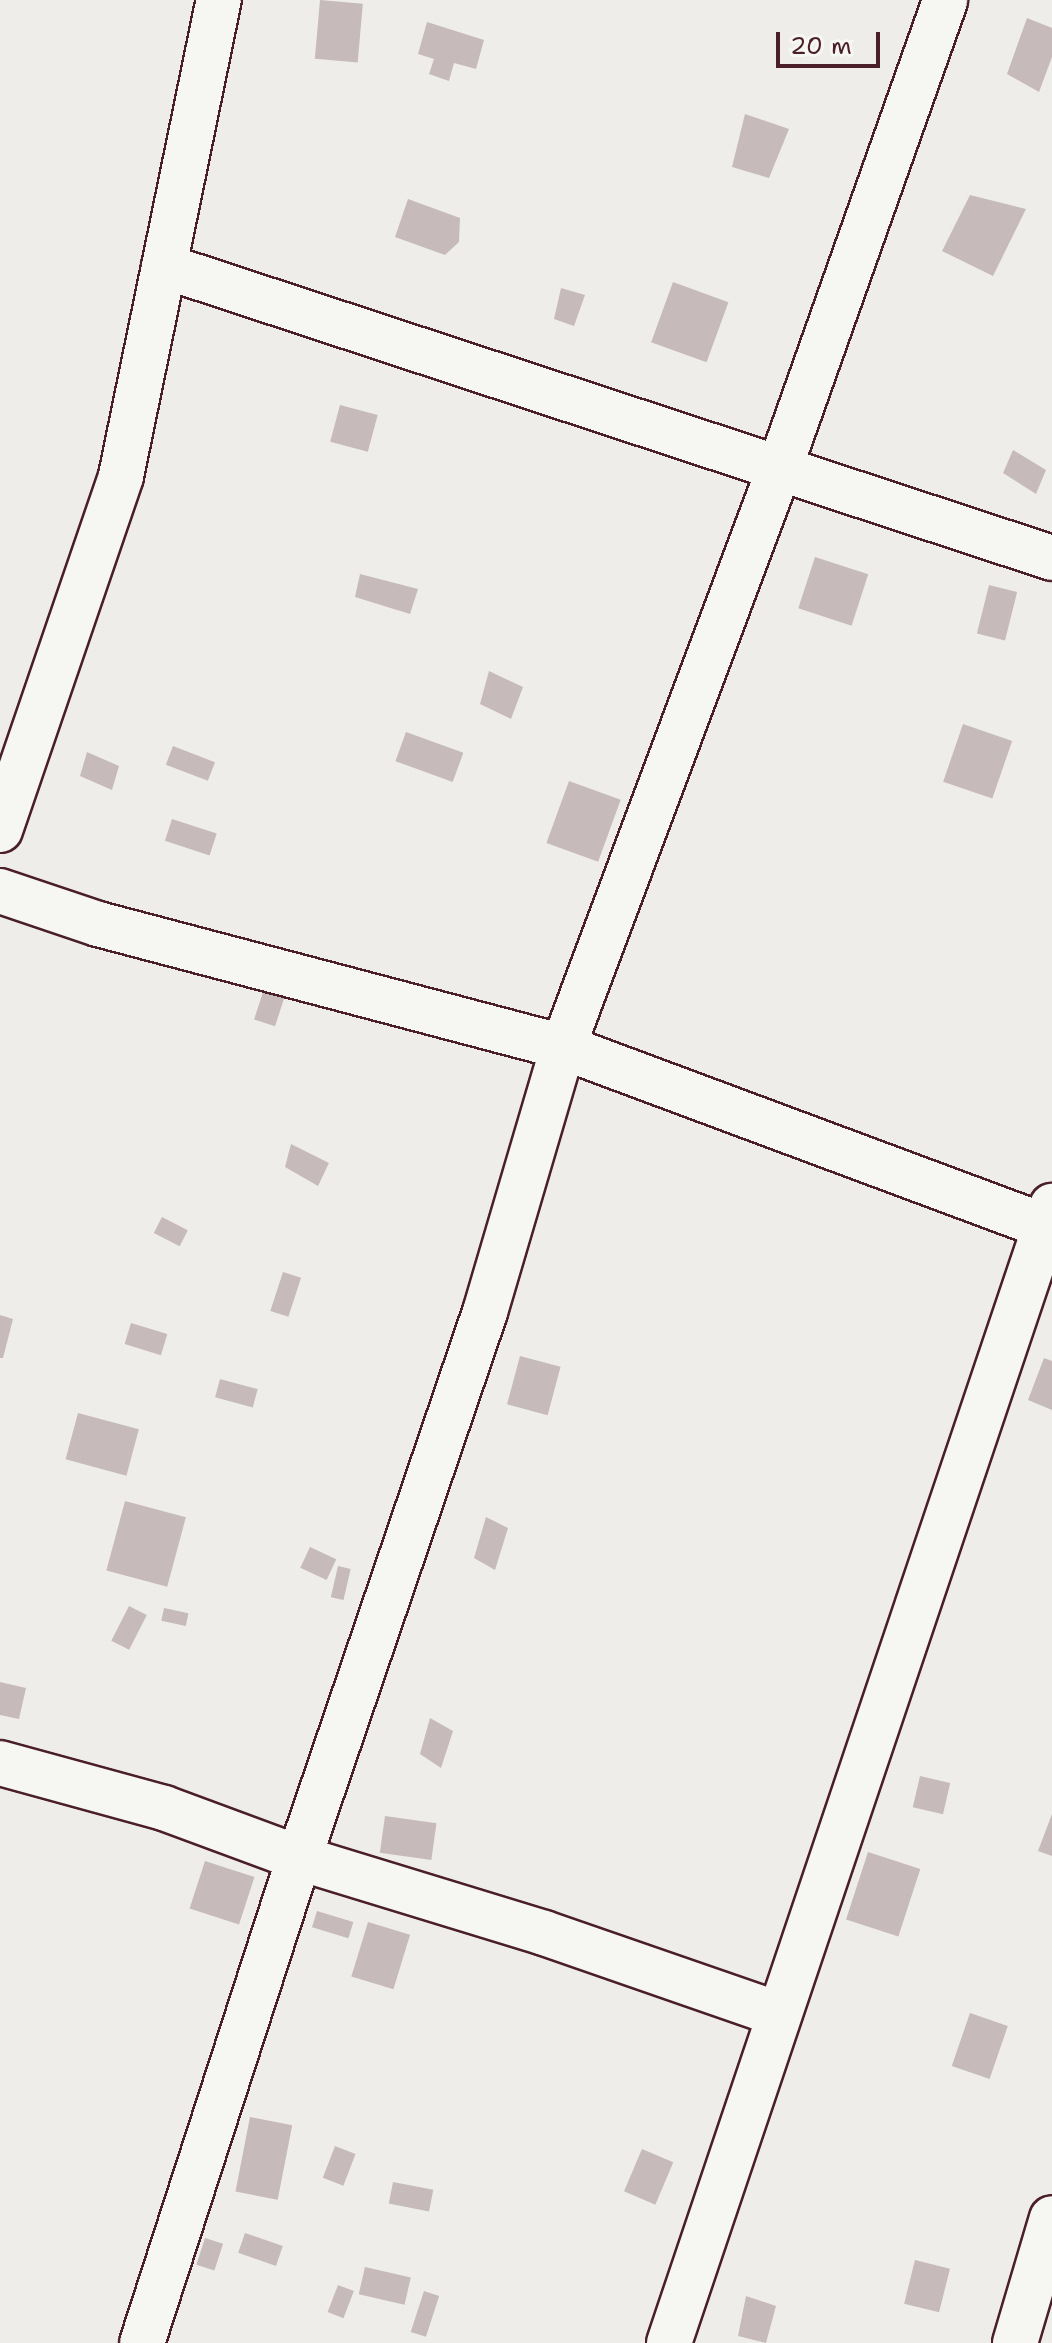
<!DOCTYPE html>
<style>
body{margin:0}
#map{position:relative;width:1052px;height:2343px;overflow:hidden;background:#efedea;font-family:"Shantell Sans",sans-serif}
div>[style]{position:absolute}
.building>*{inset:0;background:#c6babb;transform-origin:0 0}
.roads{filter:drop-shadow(2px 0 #4a1f2b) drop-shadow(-2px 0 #4a1f2b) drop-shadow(0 2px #4a1f2b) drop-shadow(0 -2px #4a1f2b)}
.minor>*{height:44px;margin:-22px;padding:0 22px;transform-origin:22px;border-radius:22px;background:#f6f6f2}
span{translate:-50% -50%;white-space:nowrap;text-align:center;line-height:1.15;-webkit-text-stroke:7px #f6f6f2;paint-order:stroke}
.scale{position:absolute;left:776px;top:32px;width:104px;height:36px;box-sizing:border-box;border:4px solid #4a1f2b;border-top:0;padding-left:10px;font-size:24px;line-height:28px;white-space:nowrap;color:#4a1f2b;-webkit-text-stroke:6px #f6f6f2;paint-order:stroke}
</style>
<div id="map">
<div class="building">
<div style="left:320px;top:0;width:43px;height:59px;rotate:5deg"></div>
<div style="clip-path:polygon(1027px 18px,1052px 28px,1052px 57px,1039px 92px,1007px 74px)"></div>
<div style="clip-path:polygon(427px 22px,484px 40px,476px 69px,454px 63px,449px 81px,429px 74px,434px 59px,418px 54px)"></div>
<div style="clip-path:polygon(745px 114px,789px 129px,769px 178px,732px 167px)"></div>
<div style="clip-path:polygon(970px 195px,1026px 209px,993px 276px,942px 251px)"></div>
<div style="clip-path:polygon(408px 199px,460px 218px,459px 242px,445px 255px,395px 237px)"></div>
<div style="left:673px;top:282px;width:59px;height:64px;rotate:20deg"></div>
<div style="clip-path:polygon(561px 288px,585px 295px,574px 326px,554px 319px)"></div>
<div style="left:340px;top:405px;width:39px;height:38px;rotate:15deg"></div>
<div style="clip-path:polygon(1013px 450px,1046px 470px,1036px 494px,1003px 473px)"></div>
<div style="left:815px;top:557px;width:56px;height:54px;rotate:18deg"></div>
<div style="clip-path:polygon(360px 574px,418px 589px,410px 614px,355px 597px)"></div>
<div style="left:989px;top:585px;width:29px;height:50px;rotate:14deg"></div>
<div style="clip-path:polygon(489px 671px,523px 687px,511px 719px,480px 704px)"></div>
<div style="left:963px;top:724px;width:52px;height:61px;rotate:19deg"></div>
<div style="left:406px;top:732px;width:61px;height:31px;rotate:20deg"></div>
<div style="left:173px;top:746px;width:45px;height:20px;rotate:21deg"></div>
<div style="clip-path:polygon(87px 752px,119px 766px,112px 790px,80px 776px)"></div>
<div style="left:569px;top:781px;width:55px;height:66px;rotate:20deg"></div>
<div style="left:172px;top:819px;width:47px;height:23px;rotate:18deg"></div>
<div style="left:264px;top:989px;width:22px;height:32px;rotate:18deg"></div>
<div style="clip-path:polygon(291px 1144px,329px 1163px,318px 1186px,285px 1167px)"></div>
<div style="left:162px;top:1217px;width:29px;height:18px;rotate:27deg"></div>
<div style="left:283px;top:1272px;width:19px;height:41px;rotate:18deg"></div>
<div style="clip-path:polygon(0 1315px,13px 1319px,3px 1358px,0 1358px)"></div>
<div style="left:131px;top:1323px;width:38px;height:22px;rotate:17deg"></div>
<div style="left:520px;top:1356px;width:42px;height:50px;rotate:15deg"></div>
<div style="clip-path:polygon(1044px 1358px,1052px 1361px,1052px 1410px,1028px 1400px)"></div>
<div style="left:220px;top:1379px;width:39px;height:19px;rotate:15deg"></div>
<div style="left:78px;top:1413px;width:63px;height:48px;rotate:15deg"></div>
<div style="left:125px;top:1501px;width:63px;height:72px;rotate:15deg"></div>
<div style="clip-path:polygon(486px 1517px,508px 1528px,495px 1570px,474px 1558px)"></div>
<div style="left:310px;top:1547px;width:29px;height:23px;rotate:25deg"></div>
<div style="left:338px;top:1566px;width:13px;height:32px;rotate:13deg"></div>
<div style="left:129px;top:1606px;width:20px;height:39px;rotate:27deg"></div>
<div style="left:164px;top:1608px;width:25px;height:13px;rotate:12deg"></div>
<div style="clip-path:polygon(0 1682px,26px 1688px,19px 1719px,0 1715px)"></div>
<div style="clip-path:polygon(430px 1718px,453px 1731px,441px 1768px,420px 1754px)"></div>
<div style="left:920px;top:1776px;width:31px;height:32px;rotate:13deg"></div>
<div style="clip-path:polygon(1052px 1814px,1052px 1856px,1038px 1851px)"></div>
<div style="left:385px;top:1816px;width:52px;height:37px;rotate:8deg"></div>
<div style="left:868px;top:1852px;width:55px;height:71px;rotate:18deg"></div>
<div style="left:205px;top:1861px;width:52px;height:50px;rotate:18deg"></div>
<div style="left:317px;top:1911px;width:38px;height:17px;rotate:17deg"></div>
<div style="left:368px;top:1922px;width:44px;height:57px;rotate:17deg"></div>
<div style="left:970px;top:2013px;width:40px;height:56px;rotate:19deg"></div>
<div style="left:250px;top:2117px;width:43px;height:76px;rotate:11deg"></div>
<div style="left:335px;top:2146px;width:22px;height:34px;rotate:21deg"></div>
<div style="left:642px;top:2149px;width:34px;height:46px;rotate:23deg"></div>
<div style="left:393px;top:2182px;width:41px;height:22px;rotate:11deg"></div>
<div style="left:245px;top:2233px;width:40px;height:21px;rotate:19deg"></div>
<div style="left:205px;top:2238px;width:19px;height:28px;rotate:18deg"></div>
<div style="left:915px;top:2260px;width:36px;height:45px;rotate:14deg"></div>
<div style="left:365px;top:2267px;width:47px;height:28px;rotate:13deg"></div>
<div style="left:338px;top:2285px;width:17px;height:29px;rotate:21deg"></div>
<div style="left:424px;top:2291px;width:16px;height:43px;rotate:18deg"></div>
<div style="clip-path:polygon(746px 2296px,776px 2306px,766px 2343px,738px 2336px)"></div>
</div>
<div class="roads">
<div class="minor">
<div style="left:164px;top:266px;width:935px;rotate:18.2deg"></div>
<div style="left:0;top:830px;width:374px;rotate:-71.1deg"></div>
<div style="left:121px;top:476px;width:486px;rotate:-78.4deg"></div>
<div style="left:0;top:891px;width:103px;rotate:18.6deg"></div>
<div style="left:98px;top:924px;width:481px;rotate:14.8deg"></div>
<div style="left:563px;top:1047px;width:522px;rotate:20.41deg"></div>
<div style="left:0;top:1763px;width:170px;rotate:15.3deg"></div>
<div style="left:164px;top:1808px;width:144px;rotate:20.3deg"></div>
<div style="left:299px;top:1858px;width:256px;rotate:17deg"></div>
<div style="left:544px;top:1933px;width:248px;rotate:19.1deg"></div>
<div style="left:142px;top:2343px;width:510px;rotate:-72.06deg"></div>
<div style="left:299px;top:1858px;width:577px;rotate:-71.19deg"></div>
<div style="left:485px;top:1312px;width:276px;rotate:-73.6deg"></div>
<div style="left:563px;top:1047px;width:619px;rotate:-69.49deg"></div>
<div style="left:780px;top:467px;width:495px;rotate:-70.5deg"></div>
<div style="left:669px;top:2343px;width:1200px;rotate:-71.38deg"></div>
<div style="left:1015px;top:2343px;width:130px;rotate:-73.5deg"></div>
</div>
</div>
<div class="scale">20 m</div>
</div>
